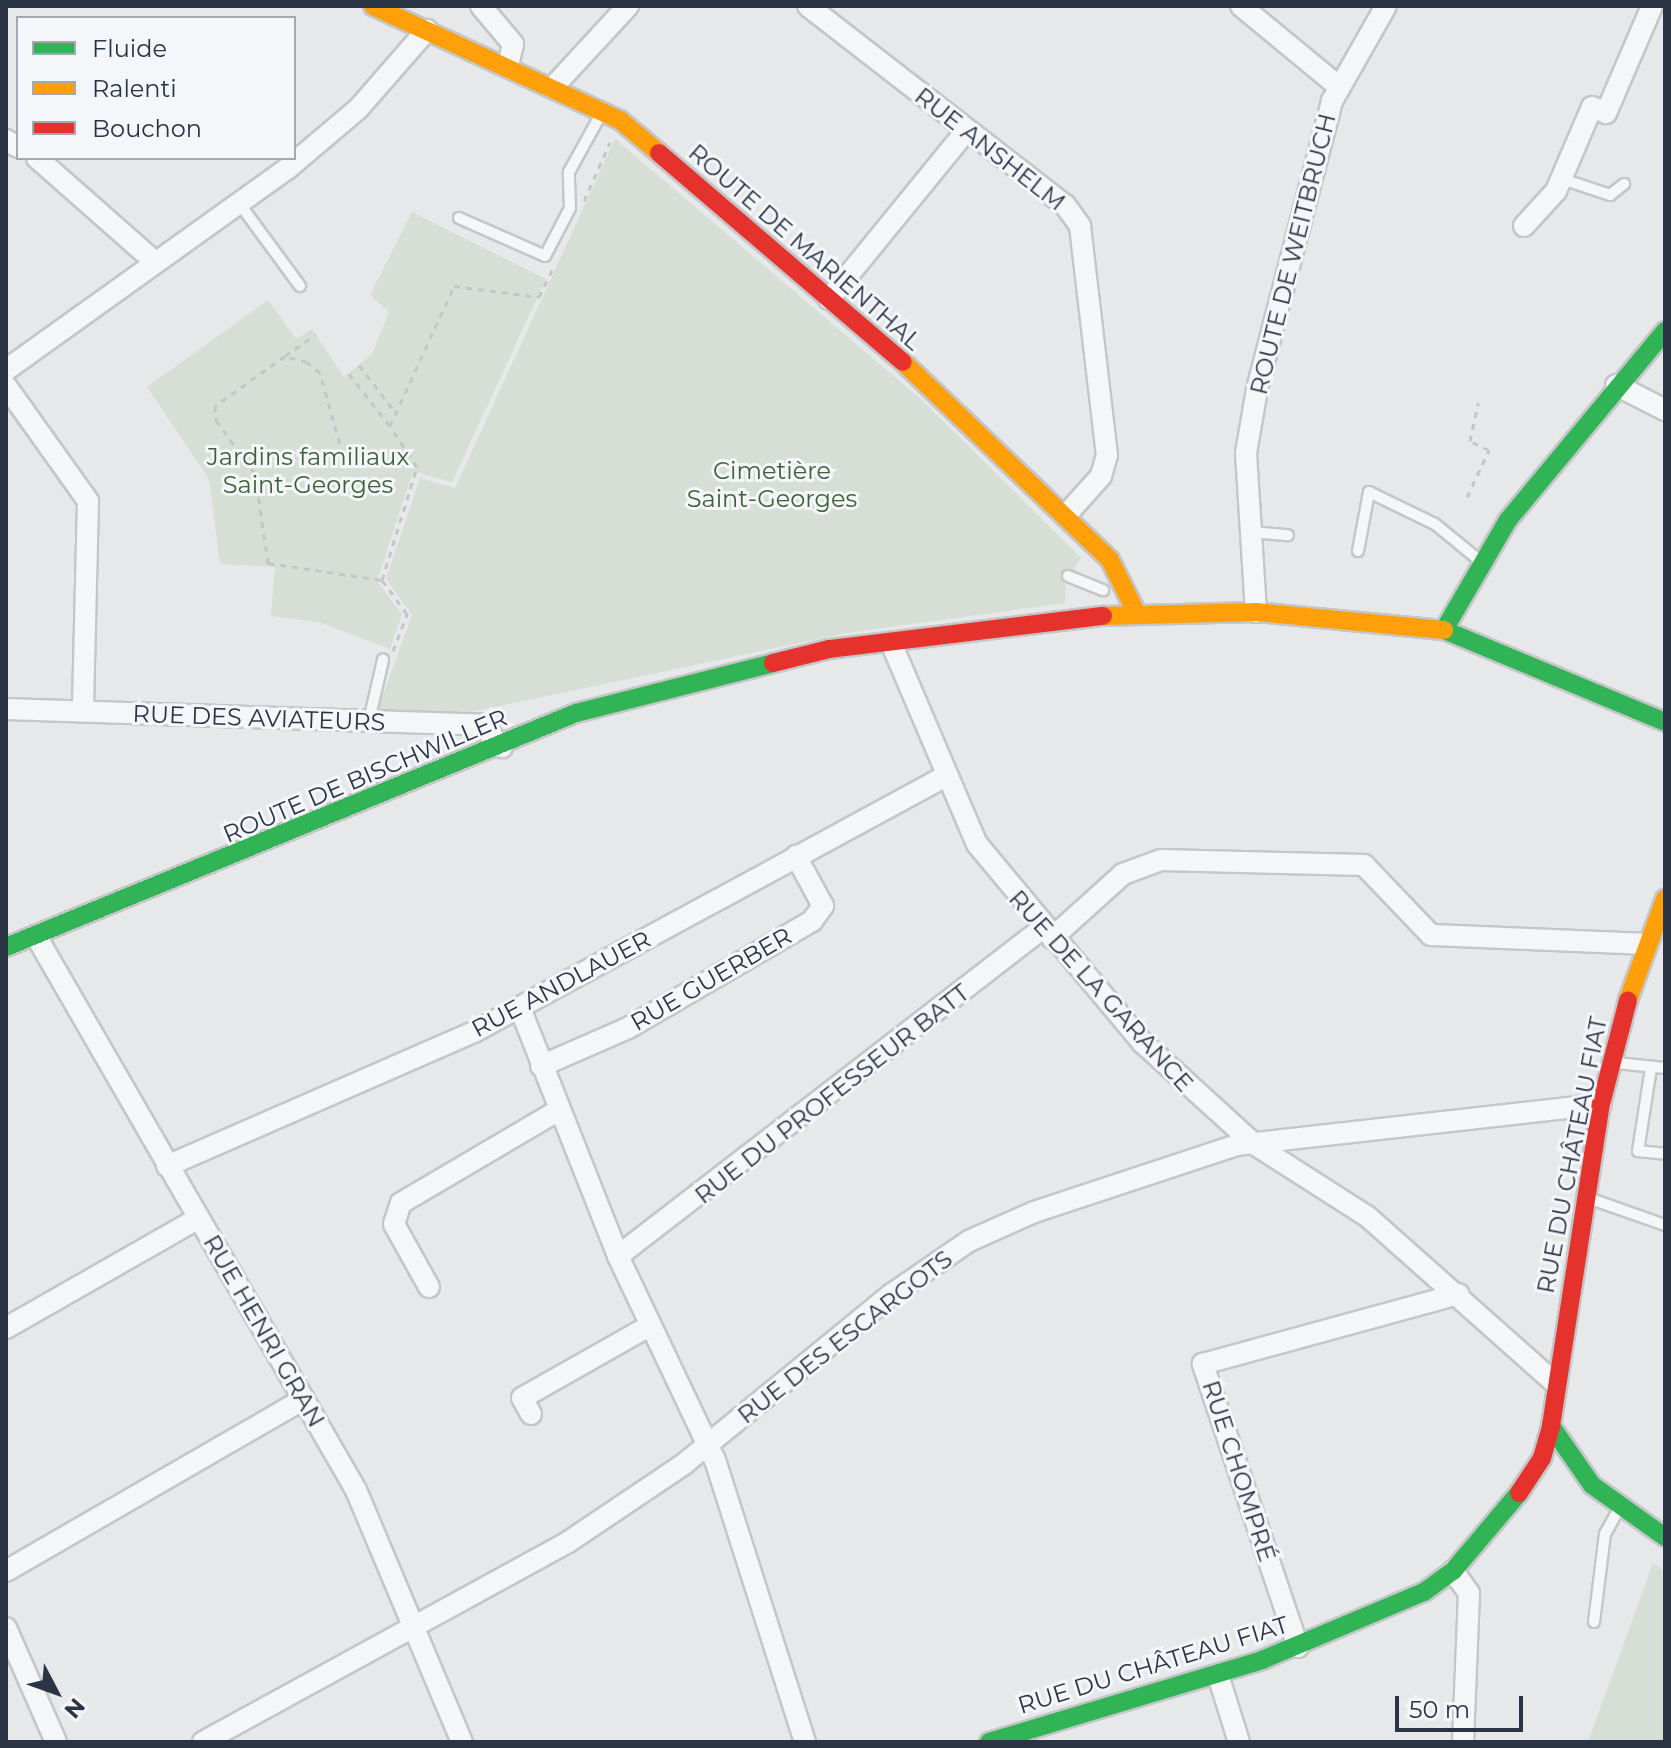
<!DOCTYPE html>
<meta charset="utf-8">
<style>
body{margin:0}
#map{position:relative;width:1671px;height:1748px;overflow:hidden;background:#e6e8ea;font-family:Montserrat,sans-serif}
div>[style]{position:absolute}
.green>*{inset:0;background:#d6ded6}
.path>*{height:3px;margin-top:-1.5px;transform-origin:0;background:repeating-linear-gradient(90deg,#c5c6ca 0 6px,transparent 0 12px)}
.roads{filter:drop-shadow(2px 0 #c4c6c8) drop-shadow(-2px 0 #c4c6c8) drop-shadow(0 2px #c4c6c8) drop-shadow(0 -2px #c4c6c8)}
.lane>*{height:10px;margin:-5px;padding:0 5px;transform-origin:5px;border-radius:5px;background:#f5f6f7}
.street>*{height:20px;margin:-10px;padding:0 10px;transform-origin:10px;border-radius:10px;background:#f5f6f7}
.fast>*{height:18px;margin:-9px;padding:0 9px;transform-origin:9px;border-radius:9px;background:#30b455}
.slow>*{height:18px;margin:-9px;padding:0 9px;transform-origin:9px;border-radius:9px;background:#ff9f0a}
.jam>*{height:18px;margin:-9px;padding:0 9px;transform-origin:9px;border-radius:9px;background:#e5322d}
span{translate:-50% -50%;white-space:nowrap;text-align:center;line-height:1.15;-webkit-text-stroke:6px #f4f6f9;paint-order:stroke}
.street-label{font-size:24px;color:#2b3445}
.park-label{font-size:24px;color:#3f6138}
.frame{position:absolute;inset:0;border:8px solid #2b3445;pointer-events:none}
.legend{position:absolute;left:16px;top:16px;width:280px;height:144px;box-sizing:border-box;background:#f4f6f9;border:2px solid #a4a8b1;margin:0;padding:10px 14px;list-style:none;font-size:24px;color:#2b3445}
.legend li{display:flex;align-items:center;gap:16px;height:40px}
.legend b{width:40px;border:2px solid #a4a8b1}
.north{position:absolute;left:16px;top:1652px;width:80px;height:80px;-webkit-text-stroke:6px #f4f6f9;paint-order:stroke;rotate:131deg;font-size:22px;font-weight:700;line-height:32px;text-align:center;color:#2b3445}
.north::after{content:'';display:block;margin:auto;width:28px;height:36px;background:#2b3445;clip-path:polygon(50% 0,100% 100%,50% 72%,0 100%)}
.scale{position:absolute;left:1395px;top:1696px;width:128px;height:36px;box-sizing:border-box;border:4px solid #2b3445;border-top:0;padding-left:10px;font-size:24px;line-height:28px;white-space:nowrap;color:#2b3445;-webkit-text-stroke:6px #f4f6f9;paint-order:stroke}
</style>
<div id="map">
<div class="green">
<div style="clip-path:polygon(615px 139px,923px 401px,1081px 558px,1066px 582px,1065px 603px,847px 633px,461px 714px,378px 709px,412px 615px,386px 579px,420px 478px,455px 488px)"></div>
<div style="clip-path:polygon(412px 212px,546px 279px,452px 482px,413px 471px,377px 581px,402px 614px,390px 649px,319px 622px,271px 616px,275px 567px,220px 564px,209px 479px,147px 387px,268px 300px,296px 339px,312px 329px,344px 377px,372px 354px,389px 312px,370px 295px)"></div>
<div style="clip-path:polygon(1653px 1563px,1665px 1571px,1665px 1742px,1588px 1742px)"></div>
</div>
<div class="path">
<div style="left:584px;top:201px;width:64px;rotate:-66.2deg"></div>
<div style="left:285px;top:356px;width:37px;rotate:-35deg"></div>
<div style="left:359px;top:365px;width:61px;rotate:52.4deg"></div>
<div style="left:349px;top:374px;width:66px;rotate:51.7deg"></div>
<div style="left:343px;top:455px;width:85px;rotate:-105.7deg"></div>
<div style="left:320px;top:373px;width:17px;rotate:-140deg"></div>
<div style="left:307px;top:362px;width:23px;rotate:-165deg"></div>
<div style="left:285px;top:356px;width:86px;rotate:144.5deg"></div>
<div style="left:215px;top:406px;width:14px;rotate:86deg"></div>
<div style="left:216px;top:420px;width:67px;rotate:54.2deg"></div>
<div style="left:255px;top:474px;width:90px;rotate:81.7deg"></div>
<div style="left:268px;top:563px;width:115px;rotate:8.5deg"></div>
<div style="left:1467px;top:497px;width:52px;rotate:-64.9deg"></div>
<div style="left:1489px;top:450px;width:21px;rotate:-155deg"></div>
<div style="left:1470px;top:441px;width:39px;rotate:-78deg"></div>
<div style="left:393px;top:651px;width:40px;rotate:-69deg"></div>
<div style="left:407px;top:614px;width:42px;rotate:-126.3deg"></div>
<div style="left:382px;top:580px;width:118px;rotate:-72.8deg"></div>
<div style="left:417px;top:467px;width:49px;rotate:-123.4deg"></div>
<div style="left:390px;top:426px;width:154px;rotate:-65.4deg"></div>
<div style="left:454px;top:286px;width:86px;rotate:7.4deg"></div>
<div style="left:539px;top:297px;width:34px;rotate:-64deg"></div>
</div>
<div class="roads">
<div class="lane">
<div style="left:1562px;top:179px;width:51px;rotate:18.4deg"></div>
<div style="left:1610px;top:195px;width:18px;rotate:-38deg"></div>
<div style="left:239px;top:203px;width:103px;rotate:53.7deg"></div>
<div style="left:459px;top:218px;width:94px;rotate:23.8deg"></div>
<div style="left:545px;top:256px;width:54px;rotate:-62.5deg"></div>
<div style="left:570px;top:208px;width:36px;rotate:-92deg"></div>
<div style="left:569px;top:172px;width:66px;rotate:-61.1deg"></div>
<div style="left:1251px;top:532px;width:37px;rotate:5deg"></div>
<div style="left:1358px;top:551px;width:60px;rotate:-79.4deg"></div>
<div style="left:1369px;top:492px;width:73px;rotate:25.9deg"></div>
<div style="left:1435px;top:524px;width:57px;rotate:39.3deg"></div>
<div style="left:1068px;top:576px;width:38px;rotate:22deg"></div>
<div style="left:369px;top:721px;width:63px;rotate:-77.1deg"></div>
<div style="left:1617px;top:1063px;width:48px;rotate:5.9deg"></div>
<div style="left:1651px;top:1068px;width:84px;rotate:98.9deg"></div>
<div style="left:1638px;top:1151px;width:27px;rotate:6deg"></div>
<div style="left:1591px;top:1199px;width:78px;rotate:19.4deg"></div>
<div style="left:1594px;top:1622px;width:89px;rotate:-82.9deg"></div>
<div style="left:1605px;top:1534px;width:26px;rotate:-61deg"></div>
</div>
<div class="street">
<div style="left:481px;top:6px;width:50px;rotate:49.9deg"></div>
<div style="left:513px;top:44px;width:22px;rotate:103deg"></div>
<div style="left:808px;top:6px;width:325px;rotate:37.8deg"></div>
<div style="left:1065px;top:205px;width:26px;rotate:54deg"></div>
<div style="left:1080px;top:226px;width:231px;rotate:83.3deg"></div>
<div style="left:1107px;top:455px;width:22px;rotate:106deg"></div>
<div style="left:1101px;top:476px;width:52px;rotate:131.9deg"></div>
<div style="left:1241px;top:6px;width:126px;rotate:39.5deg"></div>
<div style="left:555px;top:85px;width:108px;rotate:-47.3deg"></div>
<div style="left:6px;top:140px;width:14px;rotate:30deg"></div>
<div style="left:37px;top:158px;width:157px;rotate:41.4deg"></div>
<div style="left:1524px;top:226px;width:47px;rotate:-47.6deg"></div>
<div style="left:1556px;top:191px;width:91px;rotate:-66.8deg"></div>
<div style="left:1592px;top:107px;width:15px;rotate:23deg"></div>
<div style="left:1606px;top:113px;width:116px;rotate:-66.7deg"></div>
<div style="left:829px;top:299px;width:218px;rotate:-50.8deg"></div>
<div style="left:6px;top:370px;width:345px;rotate:-35.6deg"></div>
<div style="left:287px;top:169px;width:93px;rotate:-40.2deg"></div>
<div style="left:358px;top:109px;width:105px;rotate:-48.9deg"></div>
<div style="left:1616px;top:385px;width:55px;rotate:27deg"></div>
<div style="left:6px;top:386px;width:141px;rotate:54.5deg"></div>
<div style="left:88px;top:501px;width:210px;rotate:91.4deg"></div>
<div style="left:1256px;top:612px;width:159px;rotate:-93.6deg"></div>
<div style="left:1246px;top:453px;width:65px;rotate:-80.2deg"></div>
<div style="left:1257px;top:389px;width:298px;rotate:-75.4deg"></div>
<div style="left:1332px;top:101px;width:109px;rotate:-60.4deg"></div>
<div style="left:892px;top:645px;width:216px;rotate:66.9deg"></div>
<div style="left:977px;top:844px;width:259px;rotate:50.2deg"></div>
<div style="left:1143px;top:1043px;width:150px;rotate:42.3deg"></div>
<div style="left:1254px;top:1144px;width:135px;rotate:32.6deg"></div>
<div style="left:1368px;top:1217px;width:250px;rotate:41.6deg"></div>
<div style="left:6px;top:709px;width:476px;rotate:1.9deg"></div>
<div style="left:482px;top:725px;width:30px;rotate:48deg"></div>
<div style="left:36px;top:936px;width:640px;rotate:59.99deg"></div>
<div style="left:356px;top:1490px;width:273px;rotate:67.2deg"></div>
<div style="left:1052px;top:938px;width:96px;rotate:-42deg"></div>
<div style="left:1123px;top:874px;width:40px;rotate:-20.2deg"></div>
<div style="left:1161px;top:860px;width:203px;rotate:1.4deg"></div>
<div style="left:1364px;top:865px;width:97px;rotate:46.3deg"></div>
<div style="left:1431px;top:935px;width:213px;rotate:2.4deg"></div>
<div style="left:520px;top:1008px;width:267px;rotate:68.4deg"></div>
<div style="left:618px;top:1256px;width:226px;rotate:64.6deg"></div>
<div style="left:715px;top:1460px;width:296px;rotate:72.3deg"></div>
<div style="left:541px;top:1066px;width:95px;rotate:-23.6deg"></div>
<div style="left:628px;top:1028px;width:213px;rotate:-30.2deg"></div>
<div style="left:812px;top:921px;width:19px;rotate:-54deg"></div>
<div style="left:823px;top:906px;width:57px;rotate:-118.4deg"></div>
<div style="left:167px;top:1166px;width:335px;rotate:-23.6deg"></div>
<div style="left:474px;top:1032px;width:535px;rotate:-28.48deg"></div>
<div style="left:618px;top:1256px;width:537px;rotate:-37.66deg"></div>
<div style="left:429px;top:1287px;width:72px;rotate:-119.1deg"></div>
<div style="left:394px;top:1224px;width:22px;rotate:-72deg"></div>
<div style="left:401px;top:1203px;width:183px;rotate:-30.5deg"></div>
<div style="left:6px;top:1328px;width:222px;rotate:-29.7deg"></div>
<div style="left:531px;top:1414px;width:18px;rotate:-119deg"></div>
<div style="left:522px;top:1398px;width:148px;rotate:-29.5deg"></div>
<div style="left:6px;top:1571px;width:344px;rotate:-30deg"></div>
<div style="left:1453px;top:1571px;width:27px;rotate:54deg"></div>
<div style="left:1469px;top:1593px;width:149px;rotate:92.3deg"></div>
<div style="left:6px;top:1628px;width:124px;rotate:66.3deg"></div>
<div style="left:1298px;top:1647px;width:299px;rotate:-108.6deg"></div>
<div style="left:1203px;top:1364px;width:265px;rotate:-15.3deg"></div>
<div style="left:1218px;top:1675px;width:70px;rotate:72.6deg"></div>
<div style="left:203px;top:1742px;width:416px;rotate:-28.7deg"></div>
<div style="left:568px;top:1542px;width:140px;rotate:-33.9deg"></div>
<div style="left:684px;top:1464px;width:269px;rotate:-39.3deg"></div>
<div style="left:892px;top:1294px;width:93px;rotate:-34.5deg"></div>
<div style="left:969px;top:1241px;width:71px;rotate:-24deg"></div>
<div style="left:1034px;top:1212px;width:214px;rotate:-18.3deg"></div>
<div style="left:1237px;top:1145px;width:366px;rotate:-6.4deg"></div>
</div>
<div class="fast">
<div style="left:1665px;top:331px;width:246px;rotate:129.7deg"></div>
<div style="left:1508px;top:520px;width:127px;rotate:120.2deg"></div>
<div style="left:1444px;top:630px;width:239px;rotate:22.6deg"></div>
<div style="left:6px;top:947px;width:616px;rotate:-22.32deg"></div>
<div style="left:576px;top:713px;width:203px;rotate:-14.2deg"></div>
<div style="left:1551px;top:1426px;width:72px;rotate:55.2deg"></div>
<div style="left:1592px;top:1485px;width:90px;rotate:35.5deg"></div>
<div style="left:989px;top:1742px;width:285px;rotate:-16.7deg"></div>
<div style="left:1262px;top:1660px;width:176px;rotate:-22.8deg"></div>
<div style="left:1424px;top:1592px;width:36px;rotate:-36deg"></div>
<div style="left:1453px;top:1571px;width:102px;rotate:-49.8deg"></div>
</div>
<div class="slow">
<div style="left:373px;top:6px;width:272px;rotate:24.8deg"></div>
<div style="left:620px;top:120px;width:51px;rotate:40.2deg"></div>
<div style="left:903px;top:362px;width:286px;rotate:43.7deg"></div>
<div style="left:1110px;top:560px;width:58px;rotate:63.4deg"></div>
<div style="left:1103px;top:616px;width:153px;rotate:-1.5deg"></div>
<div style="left:1256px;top:612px;width:189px;rotate:5.5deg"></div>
<div style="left:1628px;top:1000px;width:108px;rotate:-69.9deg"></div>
</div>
<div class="jam">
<div style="left:659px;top:153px;width:321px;rotate:40.6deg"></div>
<div style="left:773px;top:663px;width:58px;rotate:-14deg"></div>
<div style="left:829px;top:649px;width:276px;rotate:-6.9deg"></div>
<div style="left:1519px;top:1493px;width:42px;rotate:-56.7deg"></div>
<div style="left:1542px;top:1458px;width:33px;rotate:-74deg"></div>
<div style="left:1551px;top:1426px;width:326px;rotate:-81.2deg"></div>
<div style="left:1601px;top:1104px;width:107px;rotate:-75.4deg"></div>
</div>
</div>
<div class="street-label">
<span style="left:990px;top:149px;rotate:38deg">RUE ANSHELM</span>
<span style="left:805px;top:247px;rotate:41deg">ROUTE DE MARIENTHAL</span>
<span style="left:1293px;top:254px;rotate:-76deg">ROUTE DE WEITBRUCH</span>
<span style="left:259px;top:718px;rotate:2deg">RUE DES AVIATEURS</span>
<span style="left:365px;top:776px;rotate:-23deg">ROUTE DE BISCHWILLER</span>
<span style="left:711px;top:979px;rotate:-30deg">RUE GUERBER</span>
<span style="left:561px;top:984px;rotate:-28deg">RUE ANDLAUER</span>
<span style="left:1101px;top:991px;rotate:48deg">RUE DE LA GARANCE</span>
<span style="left:832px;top:1094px;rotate:-38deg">RUE DU PROFESSEUR BATT</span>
<span style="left:1572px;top:1155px;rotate:-79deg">RUE DU CHÂTEAU FIAT</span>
<span style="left:264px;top:1331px;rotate:60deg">RUE HENRI GRAN</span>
<span style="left:845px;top:1337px;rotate:-38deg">RUE DES ESCARGOTS</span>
<span style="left:1239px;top:1471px;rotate:72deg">RUE CHOMPRÉ</span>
<span style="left:1153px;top:1665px;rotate:-17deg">RUE DU CHÂTEAU FIAT</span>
</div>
<div class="park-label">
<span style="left:308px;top:471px">Jardins familiaux<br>Saint-Georges</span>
<span style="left:772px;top:485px">Cimetière<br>Saint-Georges</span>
</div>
<div class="frame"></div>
<ul class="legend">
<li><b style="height:10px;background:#30b455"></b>Fluide</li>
<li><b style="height:10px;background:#ff9f0a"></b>Ralenti</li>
<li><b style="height:10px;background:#e5322d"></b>Bouchon</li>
</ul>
<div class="north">N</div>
<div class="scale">50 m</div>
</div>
